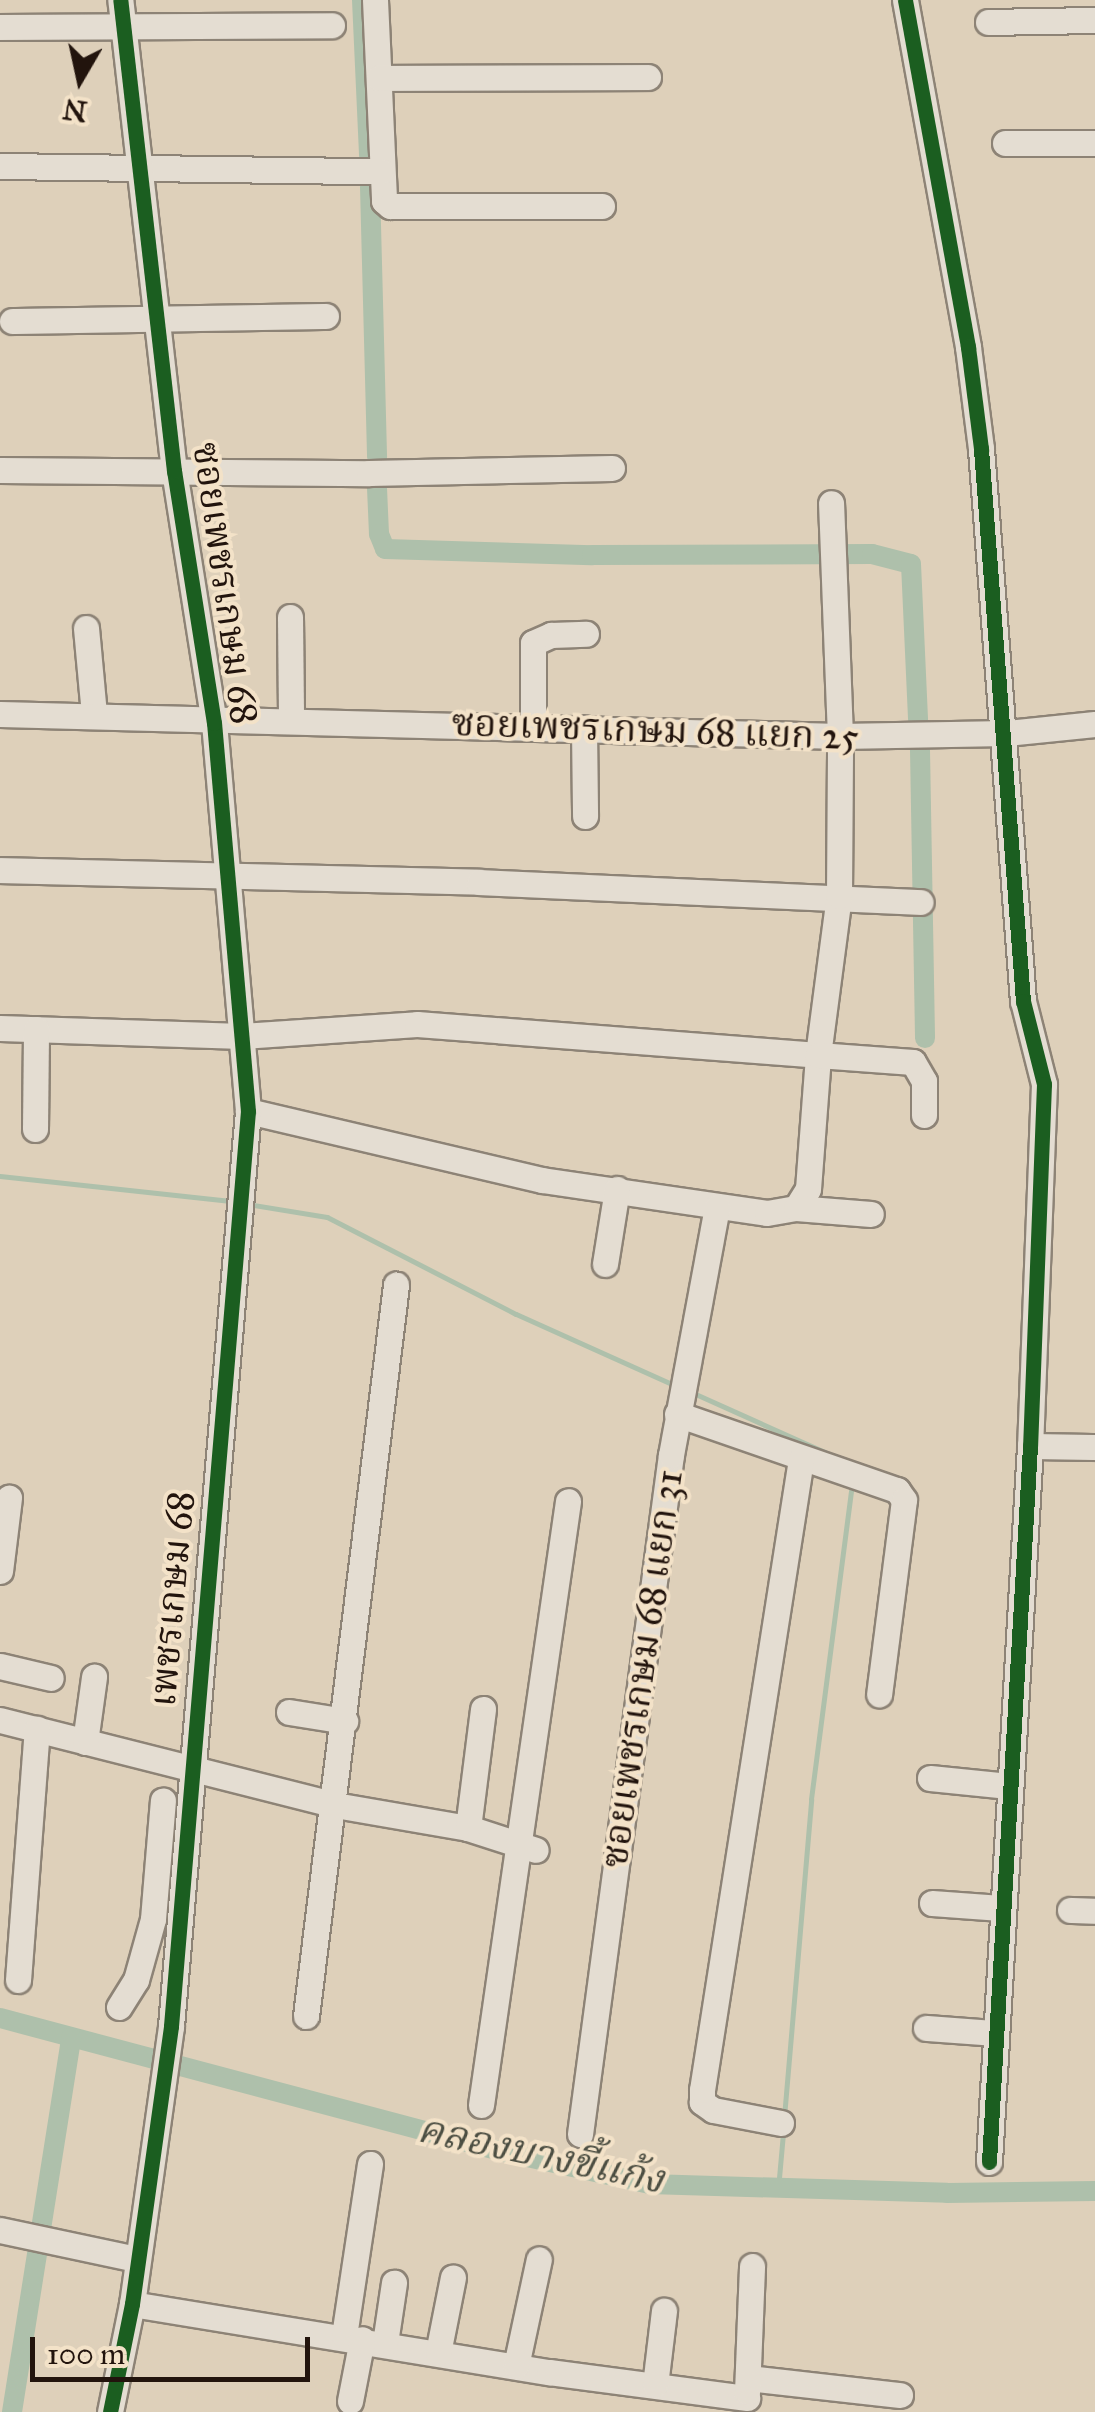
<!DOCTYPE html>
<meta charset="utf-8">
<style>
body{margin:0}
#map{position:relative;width:1095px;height:2412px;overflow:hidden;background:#ded0ba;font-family:"IM FELL Great Primer","Noto Serif Thai",serif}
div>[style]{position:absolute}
.stream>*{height:5px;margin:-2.5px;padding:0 2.5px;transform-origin:2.5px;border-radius:2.5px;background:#aec0ab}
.canal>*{height:20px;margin:-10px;padding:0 10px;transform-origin:10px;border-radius:10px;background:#aec0ab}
.roads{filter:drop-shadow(2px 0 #8d8376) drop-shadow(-2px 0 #8d8376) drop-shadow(0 2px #8d8376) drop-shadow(0 -2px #8d8376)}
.minor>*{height:25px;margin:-12.5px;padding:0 12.5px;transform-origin:12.5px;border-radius:12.5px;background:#e4ddd2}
.cycleway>*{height:15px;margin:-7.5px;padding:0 7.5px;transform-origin:7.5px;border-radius:7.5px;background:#1b5e20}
span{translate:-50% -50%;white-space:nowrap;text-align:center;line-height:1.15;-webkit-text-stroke:8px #f3e2c8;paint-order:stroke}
.street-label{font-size:38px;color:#22140d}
.water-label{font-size:40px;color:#4c4e42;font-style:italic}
.north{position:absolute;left:30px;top:30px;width:100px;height:100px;-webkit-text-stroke:8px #f3e2c8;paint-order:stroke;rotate:189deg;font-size:28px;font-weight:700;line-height:40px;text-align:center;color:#22140d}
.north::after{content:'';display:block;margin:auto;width:35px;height:45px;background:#22140d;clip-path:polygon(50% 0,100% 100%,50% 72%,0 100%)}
.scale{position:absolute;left:30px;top:2337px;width:280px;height:45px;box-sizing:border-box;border:5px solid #22140d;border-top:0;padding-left:12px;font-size:30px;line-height:35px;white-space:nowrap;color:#22140d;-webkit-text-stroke:8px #f3e2c8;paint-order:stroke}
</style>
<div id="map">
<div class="stream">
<div style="left:0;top:1176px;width:232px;rotate:6.2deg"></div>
<div style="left:247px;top:1204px;width:81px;rotate:9.2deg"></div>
<div style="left:327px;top:1217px;width:212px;rotate:27.2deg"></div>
<div style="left:516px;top:1314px;width:175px;rotate:24.2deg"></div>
<div style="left:691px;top:1392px;width:149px;rotate:24.2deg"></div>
<div style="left:784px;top:2117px;width:319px;rotate:-85.1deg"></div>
<div style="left:811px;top:1799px;width:311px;rotate:-82.6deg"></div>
<div style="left:778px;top:2189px;width:56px;rotate:-84.9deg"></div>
</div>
<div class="canal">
<div style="left:362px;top:0;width:156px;rotate:87.4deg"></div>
<div style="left:370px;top:187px;width:270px;rotate:88.5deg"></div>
<div style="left:377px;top:488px;width:46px;rotate:87.5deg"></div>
<div style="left:379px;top:534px;width:16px;rotate:68deg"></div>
<div style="left:385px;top:549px;width:207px;rotate:1.7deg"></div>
<div style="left:592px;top:555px;width:280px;rotate:-0.2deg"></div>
<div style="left:872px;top:554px;width:40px;rotate:14.4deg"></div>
<div style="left:911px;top:564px;width:156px;rotate:87.4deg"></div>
<div style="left:920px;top:750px;width:288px;rotate:89deg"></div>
<div style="left:0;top:2018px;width:522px;rotate:14.89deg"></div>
<div style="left:504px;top:2152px;width:148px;rotate:12.4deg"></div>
<div style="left:649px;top:2184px;width:298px;rotate:1.7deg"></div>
<div style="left:947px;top:2193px;width:148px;rotate:-0.8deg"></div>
<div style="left:12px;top:2412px;width:379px;rotate:-81deg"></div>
</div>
<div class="roads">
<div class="minor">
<div style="left:375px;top:0;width:201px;rotate:87.4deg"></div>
<div style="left:384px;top:201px;width:8px;rotate:40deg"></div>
<div style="left:390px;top:206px;width:212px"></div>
<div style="left:905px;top:0;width:353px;rotate:79.7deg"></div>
<div style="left:968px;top:347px;width:103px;rotate:82.7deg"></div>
<div style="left:981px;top:449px;width:554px;rotate:85.65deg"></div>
<div style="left:1023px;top:1001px;width:86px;rotate:75.8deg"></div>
<div style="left:1044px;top:1084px;width:362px;rotate:92.2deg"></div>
<div style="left:1030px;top:1446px;width:717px;rotate:93.28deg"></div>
<div style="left:988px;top:22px;width:107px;rotate:-1.1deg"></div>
<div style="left:0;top:27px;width:332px;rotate:-0.3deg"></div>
<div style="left:379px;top:78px;width:269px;rotate:-0.2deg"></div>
<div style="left:1005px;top:143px;width:90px"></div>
<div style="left:0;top:166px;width:381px;rotate:0.8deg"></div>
<div style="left:12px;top:321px;width:314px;rotate:-0.9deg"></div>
<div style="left:0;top:470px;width:369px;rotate:0.5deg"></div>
<div style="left:369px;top:473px;width:243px;rotate:-1.2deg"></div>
<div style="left:290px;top:617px;width:103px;rotate:89.4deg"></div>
<div style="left:86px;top:628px;width:87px;rotate:84.7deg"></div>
<div style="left:0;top:714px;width:840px;rotate:1.5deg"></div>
<div style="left:840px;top:736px;width:166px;rotate:-1deg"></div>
<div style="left:1006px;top:733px;width:89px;rotate:-5.8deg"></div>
<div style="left:533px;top:727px;width:84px;rotate:-90deg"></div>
<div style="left:533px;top:643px;width:20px;rotate:-24deg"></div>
<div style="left:551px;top:635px;width:35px;rotate:-2deg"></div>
<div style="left:584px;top:728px;width:88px;rotate:89.3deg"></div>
<div style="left:0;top:870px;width:479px;rotate:1.4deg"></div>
<div style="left:479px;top:882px;width:442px;rotate:2.6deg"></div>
<div style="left:0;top:1028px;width:242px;rotate:1.9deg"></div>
<div style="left:242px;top:1036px;width:175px;rotate:-3.9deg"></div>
<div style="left:417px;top:1024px;width:402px;rotate:4.4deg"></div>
<div style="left:818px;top:1055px;width:160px;rotate:-82.5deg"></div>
<div style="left:839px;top:896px;width:160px;rotate:-89.6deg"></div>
<div style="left:840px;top:736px;width:233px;rotate:-92.2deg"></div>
<div style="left:248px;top:1111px;width:302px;rotate:13.2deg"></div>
<div style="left:542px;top:1180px;width:227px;rotate:8.3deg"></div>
<div style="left:767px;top:1213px;width:29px;rotate:-10deg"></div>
<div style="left:796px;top:1208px;width:22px;rotate:-58deg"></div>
<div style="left:808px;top:1189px;width:134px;rotate:-85.7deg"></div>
<div style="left:818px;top:1055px;width:95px;rotate:4.2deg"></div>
<div style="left:913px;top:1062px;width:22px;rotate:60deg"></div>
<div style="left:924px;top:1081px;width:34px;rotate:90deg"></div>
<div style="left:35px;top:1129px;width:100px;rotate:-89.4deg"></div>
<div style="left:796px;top:1208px;width:75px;rotate:4.6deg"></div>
<div style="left:605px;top:1264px;width:76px;rotate:-80.9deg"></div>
<div style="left:677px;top:1414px;width:233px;rotate:19.1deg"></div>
<div style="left:897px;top:1490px;width:12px;rotate:55deg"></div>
<div style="left:904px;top:1500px;width:196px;rotate:97.3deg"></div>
<div style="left:1030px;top:1446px;width:65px;rotate:0.9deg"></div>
<div style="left:0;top:1571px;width:74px;rotate:-83deg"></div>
<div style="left:0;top:1666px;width:52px;rotate:13.2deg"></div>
<div style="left:289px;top:1712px;width:57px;rotate:9.1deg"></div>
<div style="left:0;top:1720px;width:346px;rotate:14.2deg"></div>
<div style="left:335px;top:1805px;width:135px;rotate:9.8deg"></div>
<div style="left:468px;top:1828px;width:71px;rotate:17.9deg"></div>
<div style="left:85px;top:1742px;width:66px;rotate:-82.1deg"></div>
<div style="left:930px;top:1778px;width:79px;rotate:5.8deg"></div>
<div style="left:468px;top:1828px;width:120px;rotate:-82.8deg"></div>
<div style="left:932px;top:1903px;width:69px;rotate:4.1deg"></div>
<div style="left:1070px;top:1910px;width:25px;rotate:2deg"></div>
<div style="left:18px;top:1980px;width:252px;rotate:-85.7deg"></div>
<div style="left:119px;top:2007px;width:32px;rotate:-58deg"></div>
<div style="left:136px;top:1980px;width:63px;rotate:-74.4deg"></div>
<div style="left:153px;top:1919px;width:119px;rotate:-85.2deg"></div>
<div style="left:306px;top:2016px;width:737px;rotate:-82.98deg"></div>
<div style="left:926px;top:2028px;width:68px;rotate:4.2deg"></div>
<div style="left:481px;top:2105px;width:610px;rotate:-81.8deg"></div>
<div style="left:781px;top:2123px;width:69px;rotate:-169.2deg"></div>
<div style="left:713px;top:2110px;width:14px;rotate:-144deg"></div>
<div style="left:702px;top:2102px;width:12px;rotate:-90deg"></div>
<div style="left:702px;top:2090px;width:639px;rotate:-81.08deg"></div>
<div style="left:580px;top:2134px;width:685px;rotate:-82.37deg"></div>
<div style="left:671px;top:1455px;width:252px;rotate:-79.5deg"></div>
<div style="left:0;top:2230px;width:140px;rotate:12deg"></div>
<div style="left:132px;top:2304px;width:423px;rotate:9.3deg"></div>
<div style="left:549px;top:2372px;width:200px;rotate:7.5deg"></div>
<div style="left:344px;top:2336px;width:174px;rotate:-81.4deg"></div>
<div style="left:385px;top:2343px;width:61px;rotate:-81.5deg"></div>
<div style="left:438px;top:2353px;width:77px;rotate:-78.8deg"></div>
<div style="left:516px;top:2366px;width:109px;rotate:-77.9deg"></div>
<div style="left:748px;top:2378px;width:153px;rotate:6.4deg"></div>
<div style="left:655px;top:2385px;width:75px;rotate:-83.1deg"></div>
<div style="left:747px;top:2392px;width:126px;rotate:-87.7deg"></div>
<div style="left:350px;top:2401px;width:63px;rotate:-79deg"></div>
<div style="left:110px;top:2412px;width:110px;rotate:-78.5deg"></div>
<div style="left:132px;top:2304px;width:281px;rotate:-82deg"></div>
<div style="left:171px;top:2026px;width:918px;rotate:-85.19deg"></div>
<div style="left:248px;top:1111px;width:389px;rotate:-95deg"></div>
<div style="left:214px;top:723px;width:255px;rotate:-99deg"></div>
<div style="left:174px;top:471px;width:474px;rotate:-96.5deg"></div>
</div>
</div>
<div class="cycleway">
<div style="left:905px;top:0;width:353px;rotate:79.7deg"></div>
<div style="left:968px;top:347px;width:103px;rotate:82.7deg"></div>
<div style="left:981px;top:449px;width:554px;rotate:85.65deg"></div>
<div style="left:1023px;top:1001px;width:86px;rotate:75.8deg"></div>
<div style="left:1044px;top:1084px;width:362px;rotate:92.2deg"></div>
<div style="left:1030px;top:1446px;width:717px;rotate:93.28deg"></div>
<div style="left:110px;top:2412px;width:110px;rotate:-78.5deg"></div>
<div style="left:132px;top:2304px;width:281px;rotate:-82deg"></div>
<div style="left:171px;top:2026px;width:918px;rotate:-85.19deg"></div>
<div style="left:248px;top:1111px;width:389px;rotate:-95deg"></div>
<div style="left:214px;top:723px;width:255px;rotate:-99deg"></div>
<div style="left:174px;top:471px;width:474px;rotate:-96.5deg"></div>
</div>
<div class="street-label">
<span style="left:225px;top:583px;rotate:82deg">ซอยเพชรเกษม 68</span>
<span style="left:655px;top:730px;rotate:2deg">ซอยเพชรเกษม 68 แยก 25</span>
<span style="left:172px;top:1599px;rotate:-85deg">เพชรเกษม 68</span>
<span style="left:642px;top:1669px;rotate:-82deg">ซอยเพชรเกษม 68 แยก 31</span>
</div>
<div class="water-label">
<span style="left:541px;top:2154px;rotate:12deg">คลองบางขี้แก้ง</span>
</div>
<div class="north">N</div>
<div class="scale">100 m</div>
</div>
